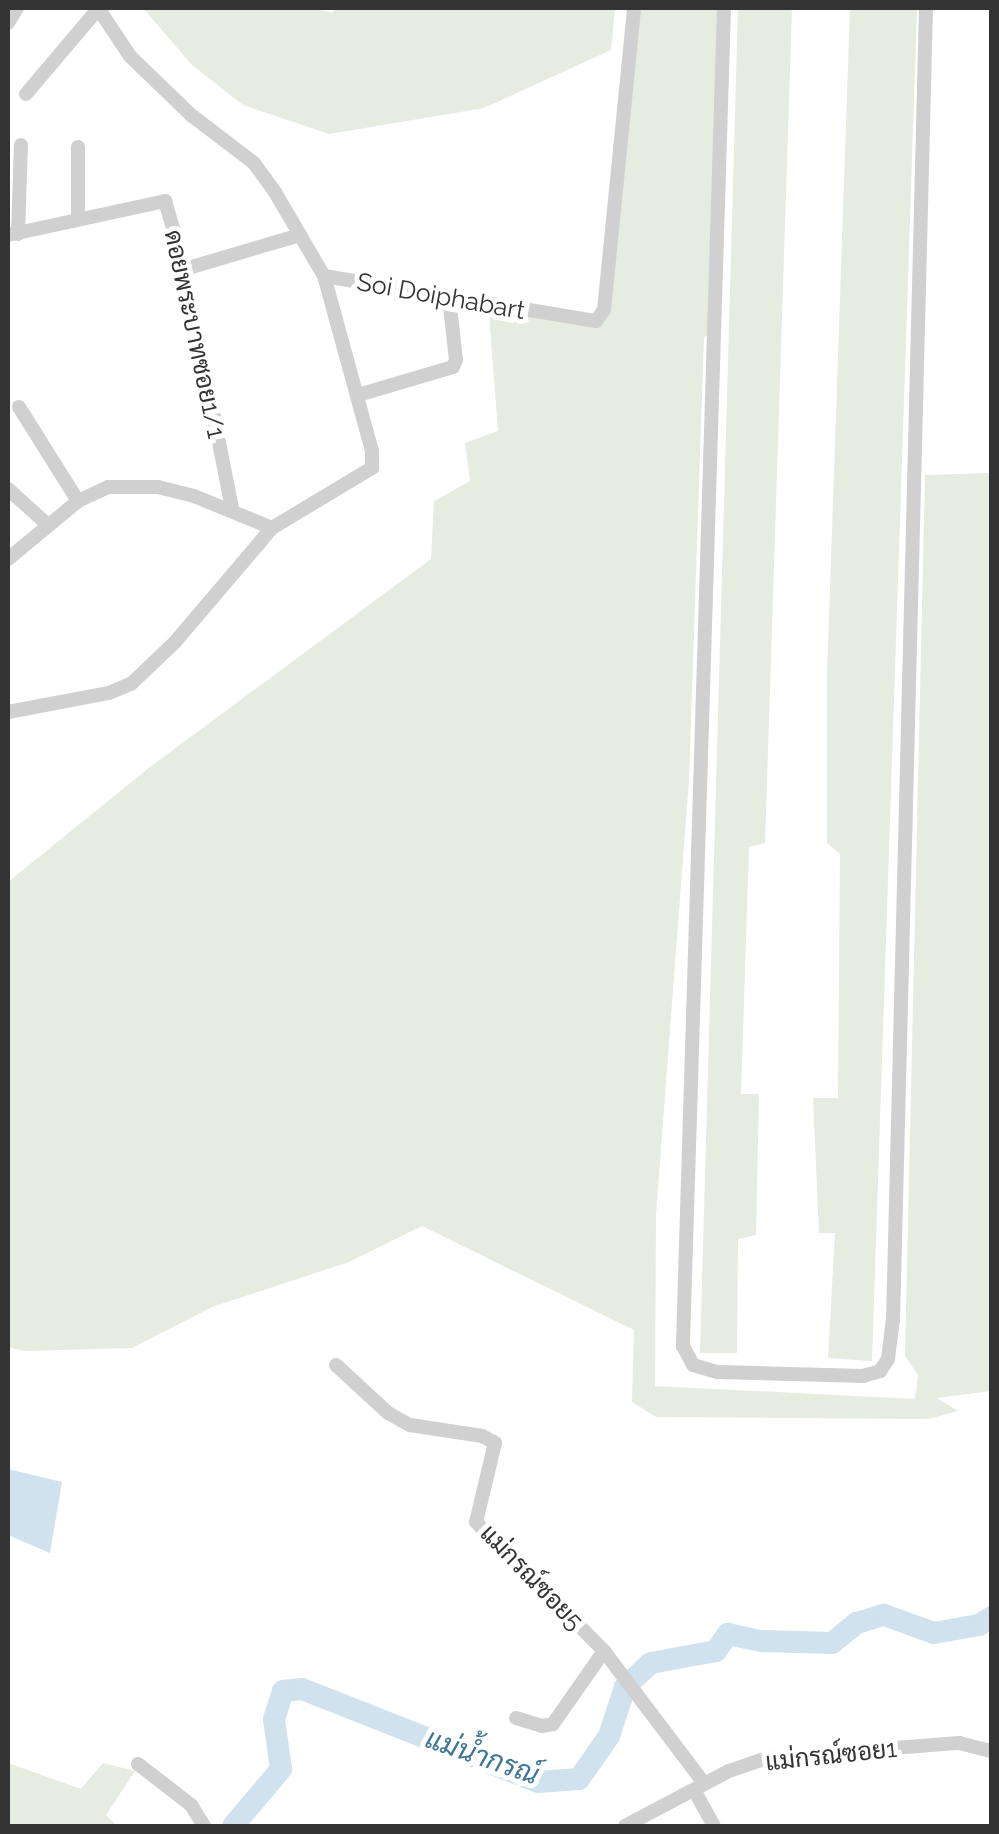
<!DOCTYPE html>
<meta charset="utf-8">
<style>
body{margin:0}
#map{position:relative;width:999px;height:1834px;overflow:hidden;background:#fff;font-family:Raleway,Sarabun,sans-serif}
div>[style]{position:absolute}
.green>*{inset:0;background:#e6ecdf}
.water>*{inset:0;background:#cfe2ee}
.river>*{height:22px;margin:-11px;padding:0 11px;transform-origin:11px;border-radius:11px;background:#cfe2ee}
.minor>*{height:14px;margin:-7px;padding:0 7px;transform-origin:7px;border-radius:7px;background:#d0d0d0}
span{translate:-50% -50%;white-space:nowrap;text-align:center;line-height:1.15;-webkit-text-stroke:10px #fff;paint-order:stroke}
.street-label{font-size:25px;color:#333}
.water-label{font-size:28px;color:#3f7597;font-style:italic}
.frame{position:absolute;inset:0;border:10px solid #333;pointer-events:none}
</style>
<div id="map">
<div class="green">
<div style="clip-path:polygon(143px 8px,314px 8px,332px 13px,336px 8px,615px 8px,611px 50px,484px 108px,329px 134px,243px 105px,192px 65px)"></div>
<div style="clip-path:polygon(634px 8px,724px 8px,714px 333px,704px 337px,689px 780px,656px 1214px,655px 1386px,915px 1399px,918px 1375px,905px 1356px,925px 475px,991px 473px,991px 1391px,937px 1398px,958px 1411px,928px 1419px,656px 1417px,632px 1402px,634px 1330px,422px 1226px,349px 1262px,212px 1307px,132px 1348px,24px 1351px,8px 1347px,8px 882px,150px 767px,431px 559px,434px 501px,470px 481px,465px 443px,498px 431px,489px 314px,606px 316px)"></div>
<div style="clip-path:polygon(738px 8px,792px 8px,765px 843px,749px 847px,741px 1094px,759px 1094px,756px 1235px,738px 1239px,737px 1353px,700px 1353px)"></div>
<div style="clip-path:polygon(850px 8px,917px 8px,872px 1361px,828px 1358px,835px 1233px,819px 1233px,813px 1098px,838px 1098px,840px 854px,827px 843px,827px 675px)"></div>
<div style="clip-path:polygon(8px 1763px,81px 1789px,103px 1763px,135px 1771px,106px 1815px,117px 1826px,8px 1826px)"></div>
</div>
<div class="water">
<div style="clip-path:polygon(8px 1469px,62px 1482px,50px 1553px,8px 1535px)"></div>
</div>
<div class="river">
<div style="left:233px;top:1826px;width:75px;rotate:-49.9deg"></div>
<div style="left:281px;top:1769px;width:50px;rotate:-98deg"></div>
<div style="left:274px;top:1719px;width:29px;rotate:-72deg"></div>
<div style="left:283px;top:1691px;width:19px;rotate:-6deg"></div>
<div style="left:302px;top:1689px;width:254px;rotate:21.5deg"></div>
<div style="left:538px;top:1782px;width:41px;rotate:-4.2deg"></div>
<div style="left:579px;top:1779px;width:52px;rotate:-55.1deg"></div>
<div style="left:609px;top:1736px;width:52px;rotate:-71.9deg"></div>
<div style="left:625px;top:1687px;width:35px;rotate:-43deg"></div>
<div style="left:651px;top:1663px;width:66px;rotate:-10.5deg"></div>
<div style="left:716px;top:1651px;width:21px;rotate:-55deg"></div>
<div style="left:728px;top:1634px;width:35px;rotate:12deg"></div>
<div style="left:762px;top:1641px;width:70px;rotate:1.6deg"></div>
<div style="left:832px;top:1643px;width:32px;rotate:-39deg"></div>
<div style="left:857px;top:1623px;width:28px;rotate:-17deg"></div>
<div style="left:884px;top:1615px;width:53px;rotate:19.8deg"></div>
<div style="left:934px;top:1633px;width:46px;rotate:-10.1deg"></div>
<div style="left:979px;top:1625px;width:15px;rotate:-32deg"></div>
</div>
<div class="minor">
<div style="left:724px;top:8px;width:1339px;rotate:91.76deg"></div>
<div style="left:683px;top:1346px;width:21px;rotate:62deg"></div>
<div style="left:693px;top:1365px;width:26px;rotate:16deg"></div>
<div style="left:718px;top:1372px;width:145px;rotate:1.6deg"></div>
<div style="left:863px;top:1376px;width:18px;rotate:-16deg"></div>
<div style="left:880px;top:1371px;width:14px;rotate:-56deg"></div>
<div style="left:888px;top:1359px;width:38px;rotate:-83deg"></div>
<div style="left:893px;top:1321px;width:1313px;rotate:-88.56deg"></div>
<div style="left:8px;top:23px;width:17px;rotate:-59deg"></div>
<div style="left:26px;top:94px;width:111px;rotate:-49.7deg"></div>
<div style="left:78px;top:147px;width:72px;rotate:90deg"></div>
<div style="left:18px;top:234px;width:89px;rotate:-88.1deg"></div>
<div style="left:8px;top:235px;width:161px;rotate:-12.2deg"></div>
<div style="left:165px;top:201px;width:71px;rotate:73.6deg"></div>
<div style="left:185px;top:269px;width:245px;rotate:78.9deg"></div>
<div style="left:185px;top:269px;width:120px;rotate:-16.5deg"></div>
<div style="left:324px;top:276px;width:276px;rotate:9.4deg"></div>
<div style="left:596px;top:321px;width:14px;rotate:-54deg"></div>
<div style="left:604px;top:310px;width:303px;rotate:-84.3deg"></div>
<div style="left:358px;top:395px;width:99px;rotate:-16.4deg"></div>
<div style="left:453px;top:367px;width:8px;rotate:-67deg"></div>
<div style="left:456px;top:360px;width:62px;rotate:-96.4deg"></div>
<div style="left:19px;top:407px;width:111px;rotate:57.9deg"></div>
<div style="left:8px;top:489px;width:54px;rotate:42deg"></div>
<div style="left:8px;top:559px;width:91px;rotate:-39.6deg"></div>
<div style="left:78px;top:501px;width:33px;rotate:-25deg"></div>
<div style="left:108px;top:487px;width:50px"></div>
<div style="left:158px;top:487px;width:37px;rotate:14deg"></div>
<div style="left:194px;top:496px;width:84px;rotate:22.3deg"></div>
<div style="left:8px;top:712px;width:103px;rotate:-10.7deg"></div>
<div style="left:109px;top:693px;width:25px;rotate:-23deg"></div>
<div style="left:132px;top:683px;width:59px;rotate:-43.6deg"></div>
<div style="left:175px;top:642px;width:150px;rotate:-49.6deg"></div>
<div style="left:272px;top:528px;width:117px;rotate:-31deg"></div>
<div style="left:372px;top:468px;width:17px;rotate:-90deg"></div>
<div style="left:372px;top:451px;width:181px;rotate:-105.3deg"></div>
<div style="left:324px;top:276px;width:97px;rotate:-120.3deg"></div>
<div style="left:275px;top:192px;width:36px;rotate:-126deg"></div>
<div style="left:254px;top:163px;width:79px;rotate:-142.7deg"></div>
<div style="left:191px;top:115px;width:85px;rotate:-136deg"></div>
<div style="left:130px;top:56px;width:58px;rotate:-123.7deg"></div>
<div style="left:336px;top:1365px;width:71px;rotate:42.7deg"></div>
<div style="left:388px;top:1413px;width:25px;rotate:29deg"></div>
<div style="left:410px;top:1425px;width:73px;rotate:8.7deg"></div>
<div style="left:482px;top:1436px;width:15px;rotate:28deg"></div>
<div style="left:495px;top:1443px;width:81px;rotate:103.5deg"></div>
<div style="left:476px;top:1522px;width:182px;rotate:45.2deg"></div>
<div style="left:516px;top:1718px;width:27px;rotate:17deg"></div>
<div style="left:542px;top:1726px;width:11px;rotate:-10deg"></div>
<div style="left:553px;top:1724px;width:89px;rotate:-55.1deg"></div>
<div style="left:604px;top:1651px;width:166px;rotate:52.9deg"></div>
<div style="left:138px;top:1764px;width:67px;rotate:37.7deg"></div>
<div style="left:191px;top:1805px;width:25px;rotate:58deg"></div>
<div style="left:694px;top:1790px;width:41px;rotate:60.9deg"></div>
<div style="left:625px;top:1826px;width:118px;rotate:-27.9deg"></div>
<div style="left:729px;top:1771px;width:40px;rotate:-18.9deg"></div>
<div style="left:767px;top:1758px;width:193px;rotate:-4.5deg"></div>
<div style="left:959px;top:1743px;width:34px;rotate:14deg"></div>
</div>
<div class="street-label">
<span style="left:441px;top:296px;rotate:10deg">Soi Doiphabart</span>
<span style="left:195px;top:334px;rotate:78deg">ดอยพระบาทซอย1/1</span>
<span style="left:532px;top:1577px;rotate:46deg">แม่กรณ์ซอย5</span>
<span style="left:831px;top:1755px;rotate:-6deg">แม่กรณ์ซอย1</span>
</div>
<div class="water-label">
<span style="left:482px;top:1757px;rotate:19deg">แม่น้ำกรณ์</span>
</div>
<div class="frame"></div>
</div>
